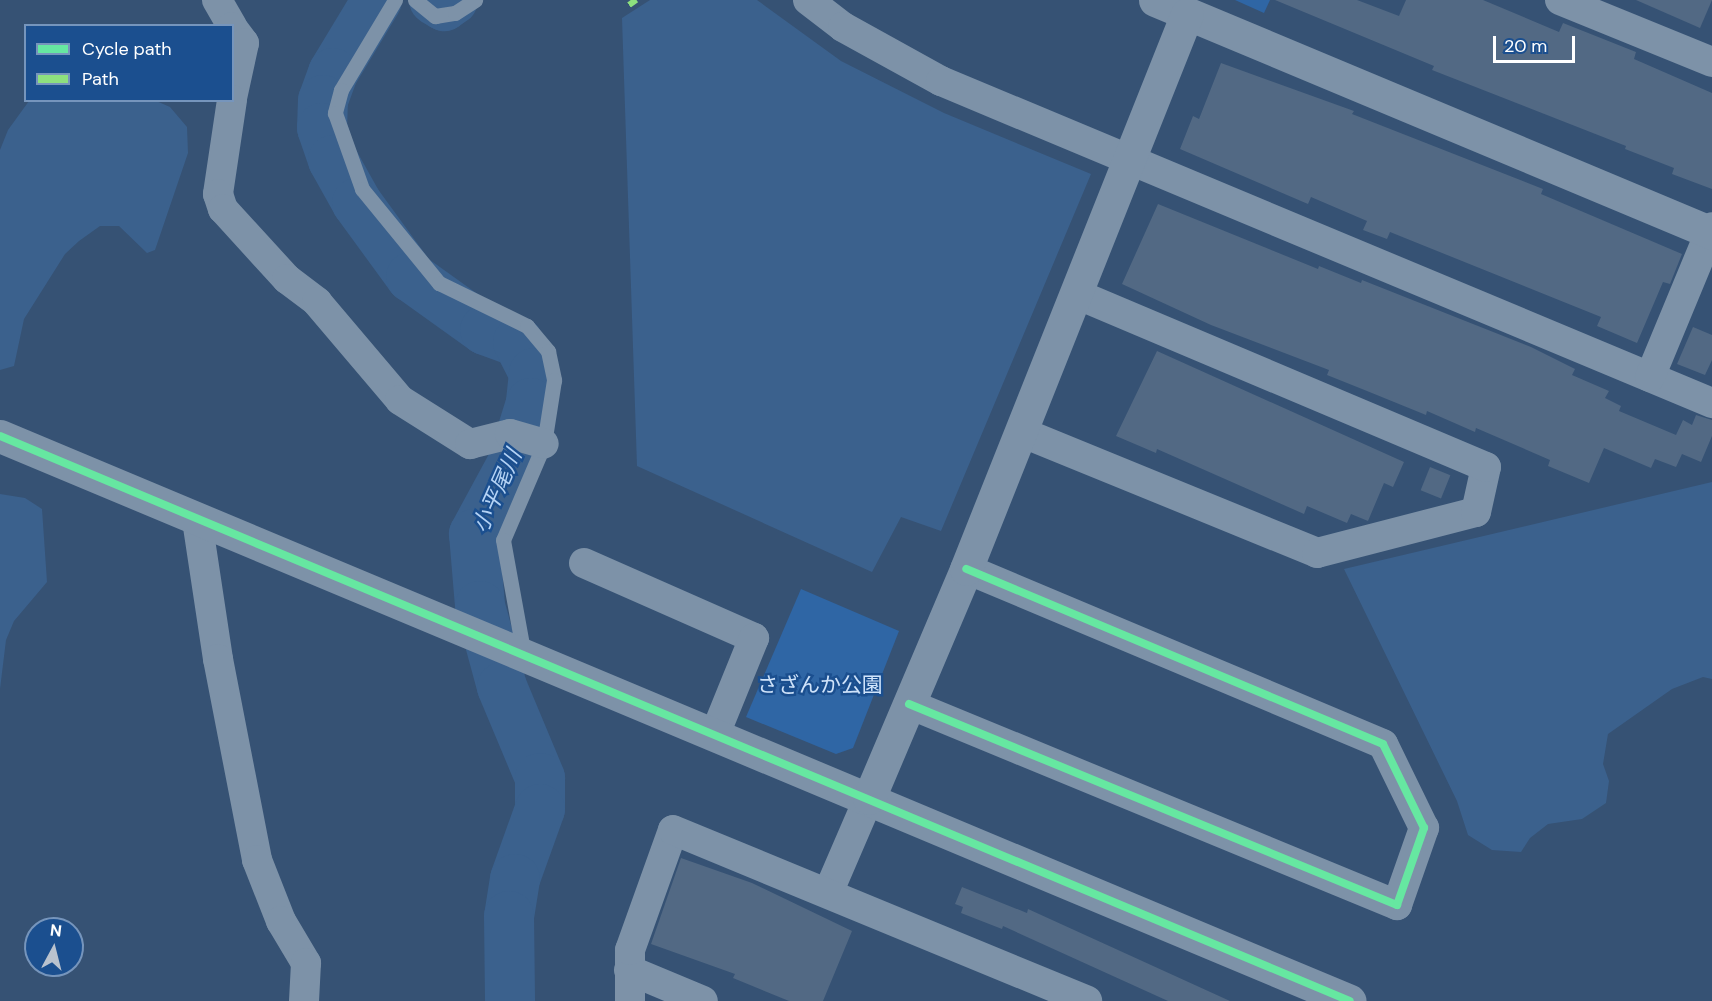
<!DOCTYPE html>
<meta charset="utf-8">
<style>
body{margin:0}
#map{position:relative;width:1712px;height:1001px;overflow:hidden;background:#365274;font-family:"DM Sans","Noto Sans JP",sans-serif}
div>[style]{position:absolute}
.green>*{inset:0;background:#2f66a5}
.water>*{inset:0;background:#3b618d}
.river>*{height:50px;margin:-25px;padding:0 25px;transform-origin:25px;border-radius:25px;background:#3b618d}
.building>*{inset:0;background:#526984;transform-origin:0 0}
.service>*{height:15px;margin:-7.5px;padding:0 7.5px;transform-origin:7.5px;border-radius:7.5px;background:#7d92a8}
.minor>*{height:30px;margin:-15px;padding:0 15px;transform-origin:15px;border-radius:15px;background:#7d92a8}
.tertiary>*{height:33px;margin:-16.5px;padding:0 16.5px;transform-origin:16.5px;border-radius:16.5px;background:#7d92a8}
.quiet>*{height:6px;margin-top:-3px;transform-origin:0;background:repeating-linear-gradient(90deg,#8de07e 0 12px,transparent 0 18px)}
.cycleway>*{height:8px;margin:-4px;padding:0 4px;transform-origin:4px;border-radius:4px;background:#66e7a1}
span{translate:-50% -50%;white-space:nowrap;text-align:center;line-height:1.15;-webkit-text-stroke:5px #1b4f8f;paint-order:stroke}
.park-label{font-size:21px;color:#cfe3fa}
.water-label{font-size:22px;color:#b5d3f5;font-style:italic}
.legend{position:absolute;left:24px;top:24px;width:210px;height:78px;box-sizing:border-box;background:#1b4f8f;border:2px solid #7695bc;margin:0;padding:8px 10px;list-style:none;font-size:18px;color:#fff}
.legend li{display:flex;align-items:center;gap:12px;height:30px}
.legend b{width:30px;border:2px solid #7695bc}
.north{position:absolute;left:24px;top:917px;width:60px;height:60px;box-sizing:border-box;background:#1b4f8f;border:2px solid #7695bc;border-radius:50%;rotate:7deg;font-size:16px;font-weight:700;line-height:24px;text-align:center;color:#fff}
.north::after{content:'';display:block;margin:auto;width:21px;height:27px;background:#b9c2ce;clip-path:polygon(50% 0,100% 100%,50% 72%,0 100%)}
.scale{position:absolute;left:1493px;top:36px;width:82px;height:27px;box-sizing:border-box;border:3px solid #fff;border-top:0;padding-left:8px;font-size:18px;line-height:21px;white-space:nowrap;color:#fff;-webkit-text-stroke:4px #1b4f8f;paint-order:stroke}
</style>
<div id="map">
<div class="green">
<div style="clip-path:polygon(1235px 0,1270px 0,1264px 13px)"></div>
<div style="clip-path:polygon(801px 589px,899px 631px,853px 748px,836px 754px,746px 717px)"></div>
</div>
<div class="water">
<div style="clip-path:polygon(650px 0,757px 0,841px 61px,944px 113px,1091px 174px,941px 531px,901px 517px,872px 572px,637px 466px,622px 18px)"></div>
<div style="clip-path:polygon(154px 100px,170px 107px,187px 127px,188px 153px,155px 250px,147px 253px,119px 226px,100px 226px,79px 241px,65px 254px,24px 319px,14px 366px,0 370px,0 150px,8px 130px,29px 101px)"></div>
<div style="clip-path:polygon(1712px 482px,1712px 679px,1703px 677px,1672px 689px,1608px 734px,1603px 764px,1609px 781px,1606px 803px,1582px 819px,1548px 824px,1530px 838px,1521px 852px,1492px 850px,1468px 835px,1457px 801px,1344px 569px)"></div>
<div style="clip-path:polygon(0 494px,25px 498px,42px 509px,47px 582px,14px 621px,6px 640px,0 689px)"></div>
</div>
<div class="river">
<div style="left:377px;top:0;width:85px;rotate:121.1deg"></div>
<div style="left:333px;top:73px;width:29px;rotate:110deg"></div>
<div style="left:323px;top:100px;width:28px;rotate:92deg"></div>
<div style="left:322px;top:128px;width:34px;rotate:71deg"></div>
<div style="left:333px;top:160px;width:49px;rotate:60.8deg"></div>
<div style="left:357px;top:203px;width:92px;rotate:53.9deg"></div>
<div style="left:411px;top:277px;width:91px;rotate:35.6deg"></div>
<div style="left:485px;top:330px;width:35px;rotate:20deg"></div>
<div style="left:518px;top:342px;width:35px;rotate:63deg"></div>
<div style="left:534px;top:373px;width:30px;rotate:96deg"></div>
<div style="left:531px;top:403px;width:64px;rotate:107.3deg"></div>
<div style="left:512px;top:464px;width:80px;rotate:118.5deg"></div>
<div style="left:474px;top:534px;width:72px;rotate:85.2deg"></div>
<div style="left:480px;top:606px;width:84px;rotate:74.8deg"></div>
<div style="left:502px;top:687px;width:99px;rotate:67.3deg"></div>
<div style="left:540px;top:778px;width:31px;rotate:90deg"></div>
<div style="left:540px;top:809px;width:74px;rotate:109.7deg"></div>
<div style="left:515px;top:879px;width:37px;rotate:99deg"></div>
<div style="left:509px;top:916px;width:85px;rotate:89.3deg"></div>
<div style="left:434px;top:0;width:12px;rotate:31deg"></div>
<div style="left:444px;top:6px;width:11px;rotate:-34deg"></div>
</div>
<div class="building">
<div style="clip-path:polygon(1275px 0,1357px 0,1399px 16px,1406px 0,1483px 0,1559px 32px,1563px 23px,1636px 52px,1634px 59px,1712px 93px,1712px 189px,1672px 174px,1674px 168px,1625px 149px,1626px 146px,1432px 70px,1434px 66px)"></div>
<div style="clip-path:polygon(1636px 0,1712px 0,1700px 28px)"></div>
<div style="clip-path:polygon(1221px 63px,1354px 111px,1352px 114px,1543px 189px,1541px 194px,1682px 254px,1670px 284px,1663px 282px,1637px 343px,1597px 326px,1601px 317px,1390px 232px,1387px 239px,1363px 230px,1367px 221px,1311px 197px,1308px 204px,1180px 149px,1193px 116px,1199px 119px)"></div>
<div style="clip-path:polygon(1158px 204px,1318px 269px,1319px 266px,1361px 283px,1362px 280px,1531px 347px,1575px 369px,1572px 375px,1609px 391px,1605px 398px,1621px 406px,1619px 411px,1676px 435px,1683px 420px,1692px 425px,1696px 415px,1712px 420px,1712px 436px,1701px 462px,1682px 454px,1676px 467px,1655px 459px,1651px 468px,1604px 448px,1589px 483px,1548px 466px,1550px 460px,1476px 428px,1475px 432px,1427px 411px,1426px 415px,1367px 391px,1327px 375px,1329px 370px,1211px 325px,1122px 284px)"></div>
<div style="clip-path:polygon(1693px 327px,1712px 335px,1712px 360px,1705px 375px,1677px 364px)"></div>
<div style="clip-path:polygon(1157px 351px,1404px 462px,1393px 487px,1384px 483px,1368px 521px,1351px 514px,1347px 523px,1307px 506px,1304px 514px,1157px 449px,1156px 453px,1116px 436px)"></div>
<div style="left:1430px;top:467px;width:22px;height:25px;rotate:22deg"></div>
<div style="clip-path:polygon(681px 858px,752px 883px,852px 931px,823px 1001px,789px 1001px,733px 978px,735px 974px,651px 944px)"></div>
<div style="clip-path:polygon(962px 887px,1027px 913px,1028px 909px,1230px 1001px,1168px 1001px,1003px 926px,1002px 929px,961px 913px,963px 907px,955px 904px)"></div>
</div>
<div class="service">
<div style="left:395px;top:0;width:105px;rotate:121deg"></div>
<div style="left:341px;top:90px;width:24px;rotate:105deg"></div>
<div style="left:335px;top:113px;width:81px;rotate:70.4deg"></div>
<div style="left:362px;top:189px;width:122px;rotate:50.7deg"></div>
<div style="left:439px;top:283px;width:98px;rotate:26deg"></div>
<div style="left:527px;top:326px;width:33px;rotate:50deg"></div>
<div style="left:548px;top:351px;width:30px;rotate:78deg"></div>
<div style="left:554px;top:380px;width:65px;rotate:98.9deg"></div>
<div style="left:544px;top:444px;width:104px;rotate:113.1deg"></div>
<div style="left:503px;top:540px;width:117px;rotate:79.7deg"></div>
<div style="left:415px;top:0;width:26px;rotate:39deg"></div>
<div style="left:435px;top:16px;width:20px;rotate:-9deg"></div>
<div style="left:455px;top:13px;width:24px;rotate:-33deg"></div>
</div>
<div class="minor">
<div style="left:217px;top:0;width:30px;rotate:60deg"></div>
<div style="left:808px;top:0;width:44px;rotate:37.6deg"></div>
<div style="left:843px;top:27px;width:112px;rotate:28.9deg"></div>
<div style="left:941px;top:81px;width:836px;rotate:22.67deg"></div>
<div style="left:1560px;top:0;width:164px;rotate:22.2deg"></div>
<div style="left:232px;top:27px;width:20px;rotate:53deg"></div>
<div style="left:244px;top:43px;width:56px;rotate:102.3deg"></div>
<div style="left:232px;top:100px;width:95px;rotate:98.5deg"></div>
<div style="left:218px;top:194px;width:16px;rotate:72deg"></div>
<div style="left:223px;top:209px;width:95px;rotate:47.6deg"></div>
<div style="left:287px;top:279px;width:38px;rotate:37deg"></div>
<div style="left:317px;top:302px;width:128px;rotate:49.7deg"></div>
<div style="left:400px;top:400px;width:83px;rotate:32.2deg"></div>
<div style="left:470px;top:444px;width:41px;rotate:-14deg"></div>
<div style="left:510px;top:434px;width:35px;rotate:16deg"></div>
<div style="left:1650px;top:377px;width:162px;rotate:-67.5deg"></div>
<div style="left:1021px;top:432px;width:320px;rotate:22.2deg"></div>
<div style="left:1317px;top:553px;width:164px;rotate:-14.5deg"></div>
<div style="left:1476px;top:512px;width:46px;rotate:-77.5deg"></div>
<div style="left:1486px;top:467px;width:445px;rotate:-157.1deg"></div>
<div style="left:197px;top:520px;width:141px;rotate:81.4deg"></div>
<div style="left:218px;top:659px;width:205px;rotate:79deg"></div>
<div style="left:257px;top:860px;width:66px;rotate:68.5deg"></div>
<div style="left:281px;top:921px;width:49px;rotate:59.2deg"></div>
<div style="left:306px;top:963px;width:38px;rotate:93deg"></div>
<div style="left:584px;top:563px;width:186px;rotate:23.8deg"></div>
<div style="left:754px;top:638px;width:104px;rotate:112.1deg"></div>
<div style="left:909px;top:704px;width:528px;rotate:22.39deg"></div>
<div style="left:1397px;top:905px;width:82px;rotate:-70.7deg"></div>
<div style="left:1424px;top:828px;width:93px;rotate:-116deg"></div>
<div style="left:1383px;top:744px;width:452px;rotate:-157.2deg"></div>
<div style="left:828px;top:893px;width:103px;rotate:-66.7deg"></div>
<div style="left:629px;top:970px;width:80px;rotate:22.7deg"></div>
<div style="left:630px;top:1001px;width:51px;rotate:-90deg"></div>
<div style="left:630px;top:950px;width:127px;rotate:-70.3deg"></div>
<div style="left:673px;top:830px;width:448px;rotate:22.4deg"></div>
</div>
<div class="tertiary">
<div style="left:1155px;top:0;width:604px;rotate:22.7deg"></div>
<div style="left:0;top:436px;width:1463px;rotate:22.71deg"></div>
<div style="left:869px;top:798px;width:249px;rotate:-67deg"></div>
<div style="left:966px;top:569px;width:597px;rotate:-68.29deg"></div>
</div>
<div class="quiet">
<div style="left:629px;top:5px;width:9px;rotate:-36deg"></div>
</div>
<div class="cycleway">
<div style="left:0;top:436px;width:1463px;rotate:22.71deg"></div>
<div style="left:909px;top:704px;width:528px;rotate:22.39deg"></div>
<div style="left:1397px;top:905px;width:82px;rotate:-70.7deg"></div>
<div style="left:1424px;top:828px;width:93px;rotate:-116deg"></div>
<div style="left:1383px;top:744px;width:452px;rotate:-157.2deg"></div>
</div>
<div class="park-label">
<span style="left:820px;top:685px">さざんか公園</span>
</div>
<div class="water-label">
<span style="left:497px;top:491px;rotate:-66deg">小平尾川</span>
</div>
<ul class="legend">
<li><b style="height:8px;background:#66e7a1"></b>Cycle path</li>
<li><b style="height:8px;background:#8de07e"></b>Path</li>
</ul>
<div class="north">N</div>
<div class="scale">20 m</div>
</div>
